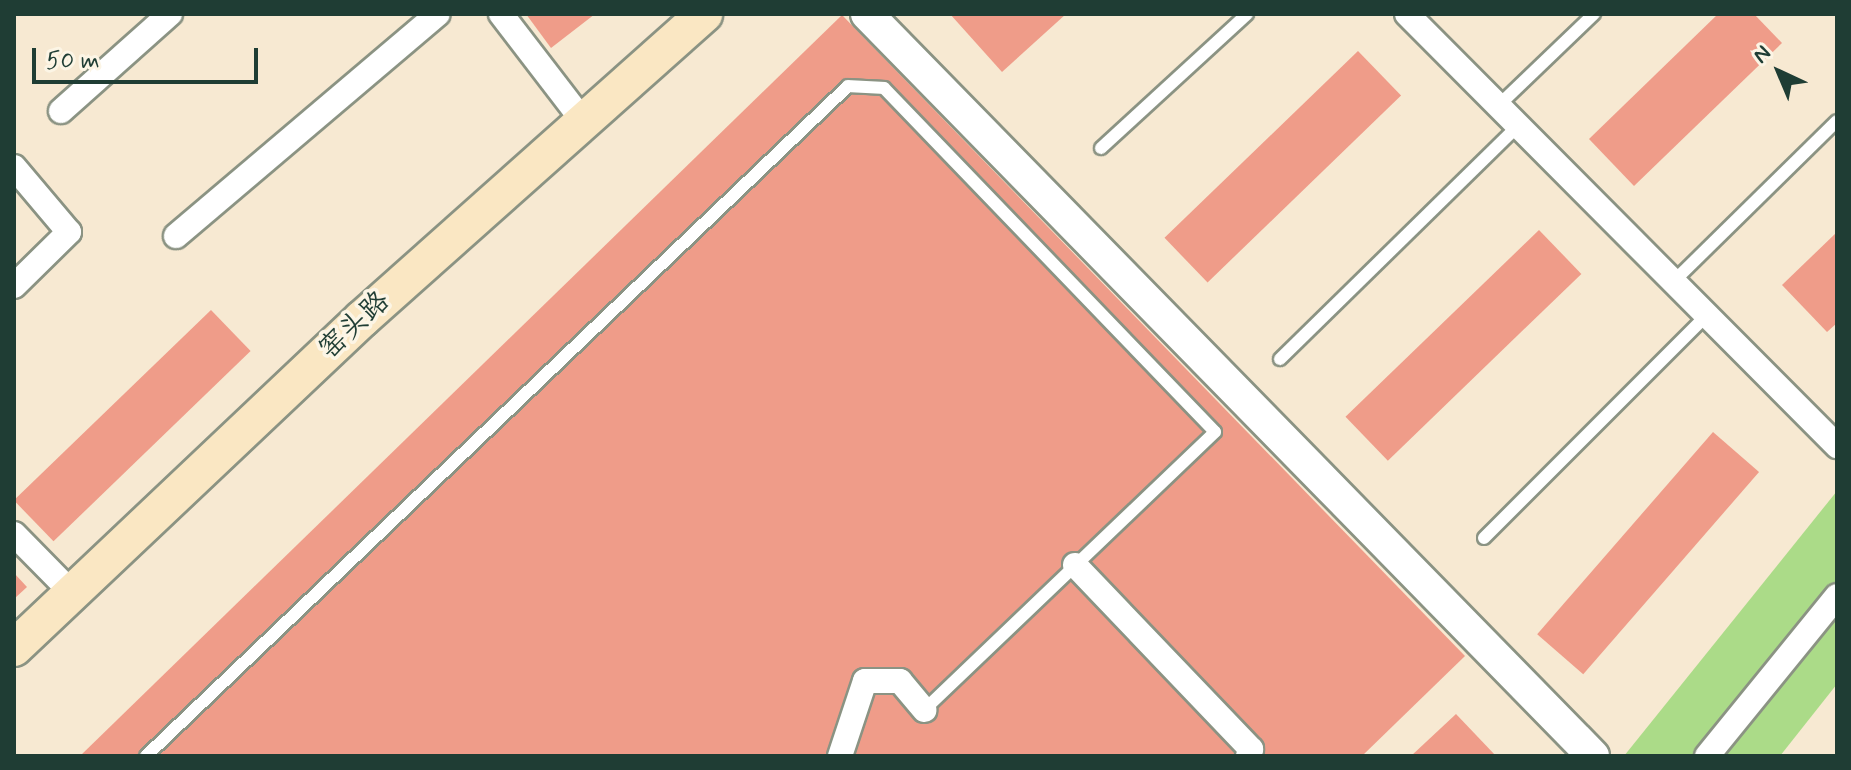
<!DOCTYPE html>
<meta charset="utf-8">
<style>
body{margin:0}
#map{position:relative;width:1851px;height:770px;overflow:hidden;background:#f7e9d2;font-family:Mynerve,"LXGW WenKai TC",sans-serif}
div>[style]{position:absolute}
.green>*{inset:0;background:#abdb88}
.building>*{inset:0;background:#ef9c89;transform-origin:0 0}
.roads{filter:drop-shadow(2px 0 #8b9383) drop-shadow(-2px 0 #8b9383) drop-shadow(0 2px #8b9383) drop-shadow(0 -2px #8b9383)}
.service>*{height:12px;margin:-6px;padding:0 6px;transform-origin:6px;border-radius:6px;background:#fff}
.minor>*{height:24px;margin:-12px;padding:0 12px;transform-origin:12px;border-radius:12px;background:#fff}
.tertiary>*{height:32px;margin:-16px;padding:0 16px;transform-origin:16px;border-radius:16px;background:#fff}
.secondary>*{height:36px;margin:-18px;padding:0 18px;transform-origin:18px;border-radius:18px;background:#fae7c3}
span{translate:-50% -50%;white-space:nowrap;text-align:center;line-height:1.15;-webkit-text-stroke:7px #fcf5e5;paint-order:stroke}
.street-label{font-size:28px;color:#1f3d34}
.frame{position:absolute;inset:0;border:16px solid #1f3d34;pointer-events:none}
.north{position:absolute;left:1739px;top:32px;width:80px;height:80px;-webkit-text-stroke:6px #fcf5e5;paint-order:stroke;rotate:316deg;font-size:22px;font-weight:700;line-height:32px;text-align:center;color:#1f3d34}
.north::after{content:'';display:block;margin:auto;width:28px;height:36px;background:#1f3d34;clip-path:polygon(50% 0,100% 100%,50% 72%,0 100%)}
.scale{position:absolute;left:32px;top:48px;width:226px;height:36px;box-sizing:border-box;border:4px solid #1f3d34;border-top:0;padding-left:10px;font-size:24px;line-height:28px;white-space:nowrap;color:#1f3d34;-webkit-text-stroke:6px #fcf5e5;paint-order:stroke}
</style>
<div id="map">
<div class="green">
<div style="clip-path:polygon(1837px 491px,1837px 684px,1780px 756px,1624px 756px)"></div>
</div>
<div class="building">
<div style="clip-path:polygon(526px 14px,595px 14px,551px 48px)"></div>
<div style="clip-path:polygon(950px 14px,1066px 14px,1002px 72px)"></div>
<div style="clip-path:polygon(1718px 14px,1754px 14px,1782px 43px,1634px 186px,1589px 139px)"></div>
<div style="clip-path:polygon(842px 15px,1465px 656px,1362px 756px,80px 756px)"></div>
<div style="left:1358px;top:51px;width:62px;height:269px;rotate:46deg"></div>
<div style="left:1539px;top:230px;width:61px;height:269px;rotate:46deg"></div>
<div style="clip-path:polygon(1837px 232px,1837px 323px,1827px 332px,1782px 285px)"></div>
<div style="left:211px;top:310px;width:57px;height:274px;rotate:46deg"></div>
<div style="left:1713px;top:432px;width:61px;height:268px;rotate:41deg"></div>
<div style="clip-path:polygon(14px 573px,27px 587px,14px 599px)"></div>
<div style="clip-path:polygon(1456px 714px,1496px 756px,1411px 756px)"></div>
</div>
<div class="roads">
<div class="service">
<div style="left:1498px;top:106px;width:133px;rotate:-43.8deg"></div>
<div style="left:1101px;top:148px;width:198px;rotate:-42.5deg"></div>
<div style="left:1674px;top:281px;width:228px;rotate:-44.5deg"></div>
<div style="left:1280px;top:359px;width:333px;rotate:-44.4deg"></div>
<div style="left:1484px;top:538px;width:315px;rotate:-45deg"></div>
<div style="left:146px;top:756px;width:970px;rotate:-43.66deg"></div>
<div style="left:848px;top:86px;width:36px;rotate:3deg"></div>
<div style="left:884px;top:88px;width:477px;rotate:46.1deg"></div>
<div style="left:1215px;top:432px;width:402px;rotate:136.3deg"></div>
</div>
<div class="minor">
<div style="left:501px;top:14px;width:136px;rotate:52.5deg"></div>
<div style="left:1407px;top:14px;width:610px;rotate:45.13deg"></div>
<div style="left:61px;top:111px;width:146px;rotate:-41.7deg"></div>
<div style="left:14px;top:167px;width:85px;rotate:49.8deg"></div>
<div style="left:69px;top:232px;width:77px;rotate:135.5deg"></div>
<div style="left:176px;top:236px;width:343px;rotate:-40.3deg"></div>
<div style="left:14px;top:534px;width:83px;rotate:45.5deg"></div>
<div style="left:1075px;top:565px;width:255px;rotate:46.3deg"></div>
<div style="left:1251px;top:749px;width:8px;rotate:113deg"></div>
<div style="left:840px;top:756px;width:79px;rotate:-71.6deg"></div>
<div style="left:865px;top:681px;width:35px"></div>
<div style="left:900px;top:681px;width:38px;rotate:50deg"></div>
<div style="left:1707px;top:756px;width:206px;rotate:-50.9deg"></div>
</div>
<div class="tertiary">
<div style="left:867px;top:14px;width:1038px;rotate:45.62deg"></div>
</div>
<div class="secondary">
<div style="left:14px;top:648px;width:480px;rotate:-43.4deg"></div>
<div style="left:363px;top:318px;width:457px;rotate:-41.7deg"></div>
</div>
</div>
<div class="street-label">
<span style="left:355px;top:326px;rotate:-43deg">窑头路</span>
</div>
<div class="frame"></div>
<div class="north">N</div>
<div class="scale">50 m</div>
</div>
